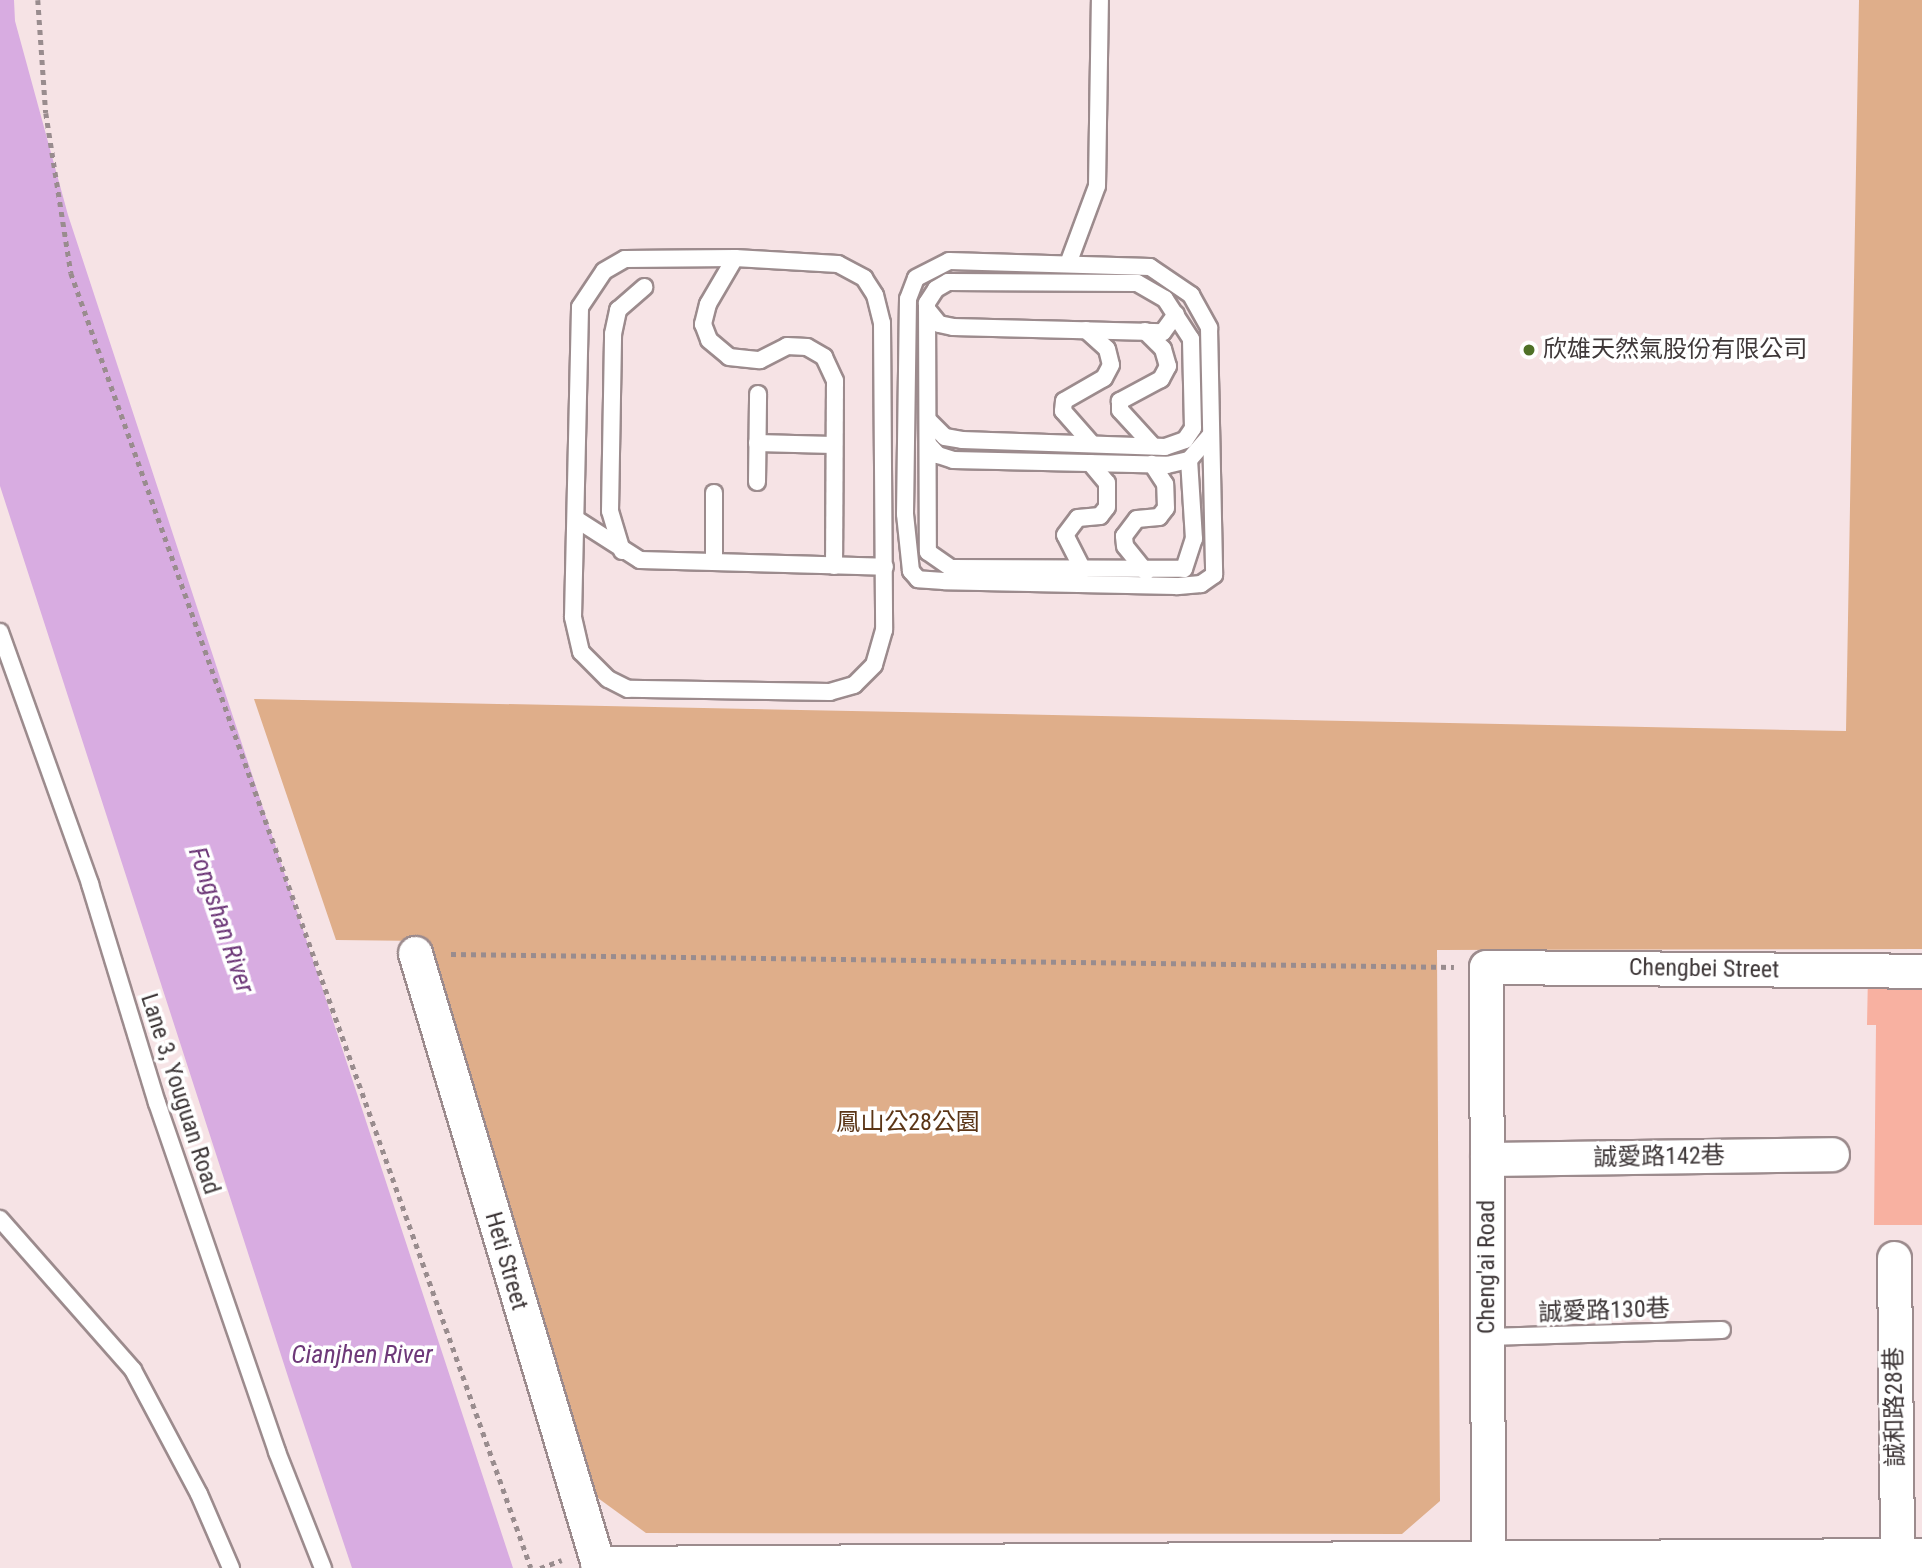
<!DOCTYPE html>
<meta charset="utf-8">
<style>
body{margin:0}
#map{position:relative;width:1922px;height:1568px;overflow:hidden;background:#f6e3e5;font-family:"Roboto Condensed","Noto Sans TC",sans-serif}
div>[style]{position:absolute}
.green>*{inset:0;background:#dfae8a}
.water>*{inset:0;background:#d8ace1}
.building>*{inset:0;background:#f8b1a1}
.path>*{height:4.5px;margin-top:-2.25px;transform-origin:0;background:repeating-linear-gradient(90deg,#998c8e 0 5px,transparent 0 10px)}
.roads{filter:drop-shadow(2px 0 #9c8b8d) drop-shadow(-2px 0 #9c8b8d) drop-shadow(0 2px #9c8b8d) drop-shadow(0 -2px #9c8b8d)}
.service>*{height:16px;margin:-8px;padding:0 8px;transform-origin:8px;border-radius:8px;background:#fff}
.minor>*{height:33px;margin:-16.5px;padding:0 16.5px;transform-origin:16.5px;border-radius:16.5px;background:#fff}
.dots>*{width:19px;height:19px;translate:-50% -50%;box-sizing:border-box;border:4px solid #fff;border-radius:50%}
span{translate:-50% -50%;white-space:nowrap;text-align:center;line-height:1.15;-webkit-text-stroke:7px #fff;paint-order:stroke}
.poi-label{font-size:24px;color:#3f3839}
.left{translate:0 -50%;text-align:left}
.street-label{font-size:24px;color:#3f3839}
.park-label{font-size:24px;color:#5b3516}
.water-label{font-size:26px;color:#6e3979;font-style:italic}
</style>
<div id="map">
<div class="green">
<div style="clip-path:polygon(1859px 0,1922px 0,1922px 949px,1437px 950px,1440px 1501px,1402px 1534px,646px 1533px,591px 1493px,424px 941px,336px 940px,254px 699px,1846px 731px)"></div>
</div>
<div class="water">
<div style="clip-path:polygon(0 0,14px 0,15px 21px,68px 215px,513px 1568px,352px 1568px,291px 1386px,0 486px)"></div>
</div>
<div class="building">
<div style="clip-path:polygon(1868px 974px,1922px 975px,1922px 1225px,1874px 1225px,1876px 1025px,1867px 1025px)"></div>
</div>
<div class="path">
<div style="left:38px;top:0;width:113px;rotate:86deg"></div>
<div style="left:46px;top:113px;width:162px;rotate:81.1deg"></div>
<div style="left:71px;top:273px;width:1374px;rotate:70.44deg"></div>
<div style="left:451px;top:954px;width:1003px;rotate:0.74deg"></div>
<div style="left:540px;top:1568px;width:23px;rotate:-20deg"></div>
</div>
<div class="roads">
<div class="service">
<div style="left:735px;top:258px;width:103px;rotate:3.3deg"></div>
<div style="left:838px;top:264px;width:30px;rotate:28deg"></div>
<div style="left:864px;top:278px;width:20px;rotate:57deg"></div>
<div style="left:875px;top:295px;width:29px;rotate:76deg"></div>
<div style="left:882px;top:323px;width:307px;rotate:89.6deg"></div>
<div style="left:884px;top:630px;width:36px;rotate:106deg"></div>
<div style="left:874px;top:665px;width:28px;rotate:135deg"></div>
<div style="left:854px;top:685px;width:25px;rotate:164deg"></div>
<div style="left:830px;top:692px;width:202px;rotate:-179.1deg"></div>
<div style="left:628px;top:689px;width:22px;rotate:-153deg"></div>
<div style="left:608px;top:679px;width:38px;rotate:-135deg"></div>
<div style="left:581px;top:652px;width:36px;rotate:-103deg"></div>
<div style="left:573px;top:617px;width:310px;rotate:-88.7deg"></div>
<div style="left:580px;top:307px;width:43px;rotate:-56.3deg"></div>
<div style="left:604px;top:271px;width:24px;rotate:-30deg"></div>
<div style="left:625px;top:259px;width:110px;rotate:-0.5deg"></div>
<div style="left:735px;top:258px;width:53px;rotate:120.4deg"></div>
<div style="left:708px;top:304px;width:21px;rotate:104deg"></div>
<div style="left:703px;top:324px;width:17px;rotate:69deg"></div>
<div style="left:709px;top:340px;width:26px;rotate:40deg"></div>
<div style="left:729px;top:357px;width:31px;rotate:6deg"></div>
<div style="left:760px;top:360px;width:30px;rotate:-27deg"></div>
<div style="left:787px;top:346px;width:20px;rotate:3deg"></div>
<div style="left:807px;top:347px;width:20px;rotate:30deg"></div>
<div style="left:824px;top:357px;width:26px;rotate:65deg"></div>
<div style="left:835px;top:381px;width:185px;rotate:90.3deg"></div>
<div style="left:949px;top:261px;width:201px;rotate:1.7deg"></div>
<div style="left:1150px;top:267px;width:50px;rotate:34.3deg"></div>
<div style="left:1191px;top:295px;width:38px;rotate:61deg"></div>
<div style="left:1209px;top:328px;width:247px;rotate:88.8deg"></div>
<div style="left:1214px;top:575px;width:16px;rotate:145deg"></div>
<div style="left:1201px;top:584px;width:25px;rotate:175deg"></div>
<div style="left:1176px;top:586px;width:232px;rotate:-178.8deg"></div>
<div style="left:944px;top:581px;width:26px;rotate:-176deg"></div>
<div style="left:918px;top:579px;width:11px;rotate:-131deg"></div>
<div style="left:911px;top:571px;width:57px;rotate:-96deg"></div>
<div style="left:905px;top:514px;width:215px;rotate:-89.2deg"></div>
<div style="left:908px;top:299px;width:22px;rotate:-69deg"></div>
<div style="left:916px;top:278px;width:37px;rotate:-27deg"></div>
<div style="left:1068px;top:264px;width:83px;rotate:-69.6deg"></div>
<div style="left:1097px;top:186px;width:186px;rotate:-89.1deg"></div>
<div style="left:927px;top:309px;width:19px;rotate:51deg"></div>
<div style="left:939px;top:324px;width:14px;rotate:12deg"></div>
<div style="left:953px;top:327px;width:210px;rotate:1.4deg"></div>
<div style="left:1163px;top:332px;width:22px;rotate:-54deg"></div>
<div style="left:1086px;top:330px;width:28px;rotate:42deg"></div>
<div style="left:1107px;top:349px;width:16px;rotate:76deg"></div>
<div style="left:1111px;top:365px;width:15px;rotate:118deg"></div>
<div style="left:1104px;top:378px;width:46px;rotate:150.1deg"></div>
<div style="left:1064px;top:401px;width:10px;rotate:96deg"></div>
<div style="left:1063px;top:411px;width:44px;rotate:48.7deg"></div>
<div style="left:1145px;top:331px;width:25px;rotate:45deg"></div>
<div style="left:1163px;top:349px;width:18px;rotate:74deg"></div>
<div style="left:1168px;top:366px;width:15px;rotate:118deg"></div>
<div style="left:1161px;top:379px;width:47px;rotate:151.8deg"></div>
<div style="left:1120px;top:401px;width:9px;rotate:90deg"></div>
<div style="left:1120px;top:410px;width:49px;rotate:47.5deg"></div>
<div style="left:928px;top:420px;width:24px;rotate:45deg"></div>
<div style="left:945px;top:437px;width:17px;rotate:10deg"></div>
<div style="left:962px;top:440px;width:203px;rotate:2deg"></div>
<div style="left:1165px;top:447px;width:21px;rotate:-19deg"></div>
<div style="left:1185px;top:440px;width:14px;rotate:-56deg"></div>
<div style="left:1193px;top:428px;width:89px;rotate:-91.3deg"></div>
<div style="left:1191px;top:339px;width:48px;rotate:-123deg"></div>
<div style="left:1165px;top:299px;width:32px;rotate:-150deg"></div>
<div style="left:1137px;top:283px;width:189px;rotate:-179.7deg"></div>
<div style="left:948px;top:282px;width:14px;rotate:150deg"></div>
<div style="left:936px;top:289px;width:17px;rotate:123deg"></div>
<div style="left:927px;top:303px;width:249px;rotate:89.8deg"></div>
<div style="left:928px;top:552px;width:28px;rotate:35deg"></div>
<div style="left:951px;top:568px;width:233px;rotate:0.2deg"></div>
<div style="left:1184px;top:569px;width:32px;rotate:-72deg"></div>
<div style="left:1194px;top:539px;width:79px;rotate:-93.6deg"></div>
<div style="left:757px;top:443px;width:76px;rotate:1.5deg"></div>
<div style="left:928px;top:444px;width:15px;rotate:48deg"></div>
<div style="left:938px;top:455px;width:16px;rotate:18deg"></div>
<div style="left:953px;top:460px;width:214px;rotate:1.3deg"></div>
<div style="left:1167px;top:465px;width:23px;rotate:-13deg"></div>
<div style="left:1189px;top:460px;width:32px;rotate:-49deg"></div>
<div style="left:757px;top:482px;width:88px;rotate:-89.3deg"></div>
<div style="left:576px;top:519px;width:76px;rotate:32.6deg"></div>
<div style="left:640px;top:560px;width:245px;rotate:1.6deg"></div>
<div style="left:622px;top:551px;width:42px;rotate:-106.7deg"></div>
<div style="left:610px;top:511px;width:177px;rotate:-89deg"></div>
<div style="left:613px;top:334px;width:25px;rotate:-78deg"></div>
<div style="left:618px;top:310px;width:35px;rotate:-41deg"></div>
<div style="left:714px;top:562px;width:69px;rotate:-90deg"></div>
<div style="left:1083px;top:570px;width:39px;rotate:-117deg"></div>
<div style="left:1065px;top:535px;width:21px;rotate:-53deg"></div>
<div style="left:1078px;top:518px;width:22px;rotate:-5deg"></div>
<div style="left:1100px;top:516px;width:11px;rotate:-52deg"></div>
<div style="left:1107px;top:507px;width:24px;rotate:-90deg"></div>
<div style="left:1107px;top:483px;width:26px;rotate:-130deg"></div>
<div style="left:1146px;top:572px;width:33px;rotate:-129deg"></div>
<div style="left:1125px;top:546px;width:10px;rotate:-96deg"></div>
<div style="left:1124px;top:536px;width:21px;rotate:-53deg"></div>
<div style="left:1137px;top:519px;width:22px;rotate:-5deg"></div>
<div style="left:1159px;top:517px;width:11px;rotate:-52deg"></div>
<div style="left:1166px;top:508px;width:24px;rotate:-92deg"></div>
<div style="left:1165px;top:484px;width:24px;rotate:-123deg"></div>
<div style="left:0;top:632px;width:268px;rotate:70.3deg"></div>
<div style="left:90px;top:884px;width:229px;rotate:73deg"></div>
<div style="left:157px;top:1103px;width:369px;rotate:71deg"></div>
<div style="left:277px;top:1452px;width:125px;rotate:68.4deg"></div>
<div style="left:0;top:1219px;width:201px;rotate:48.6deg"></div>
<div style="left:133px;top:1370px;width:140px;rotate:62deg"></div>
<div style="left:199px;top:1494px;width:81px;rotate:66.6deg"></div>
<div style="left:1487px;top:1337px;width:235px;rotate:-1.7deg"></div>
</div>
<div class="minor">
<div style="left:415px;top:953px;width:642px;rotate:73.34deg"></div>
<div style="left:1487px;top:1159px;width:345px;rotate:-0.8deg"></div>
<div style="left:1894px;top:1258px;width:298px;rotate:89.4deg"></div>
<div style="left:597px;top:1563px;width:1325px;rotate:-0.35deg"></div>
<div style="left:1488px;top:1568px;width:601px;rotate:-90.19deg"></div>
<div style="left:1486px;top:967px;width:436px;rotate:0.5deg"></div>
</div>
</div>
<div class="dots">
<div style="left:1529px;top:350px;background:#4f7027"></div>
</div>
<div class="poi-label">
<span class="left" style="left:1543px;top:350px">欣雄天然氣股份有限公司</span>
</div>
<div class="street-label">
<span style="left:1704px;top:969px;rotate:1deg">Chengbei Street</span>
<span style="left:180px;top:1094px;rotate:72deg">Lane 3, Youguan Road</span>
<span style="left:1659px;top:1157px;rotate:-1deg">誠愛路142巷</span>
<span style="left:506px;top:1261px;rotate:74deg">Heti Street</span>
<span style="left:1487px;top:1267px;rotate:-90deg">Cheng'ai Road</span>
<span style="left:1604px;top:1311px;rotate:-2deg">誠愛路130巷</span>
<span style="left:1895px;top:1407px;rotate:-91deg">誠和路28巷</span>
</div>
<div class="park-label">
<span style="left:908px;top:1123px">鳳山公28公園</span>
</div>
<div class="water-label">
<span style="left:221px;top:920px;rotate:71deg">Fongshan River</span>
<span style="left:362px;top:1355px">Cianjhen River</span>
</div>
</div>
